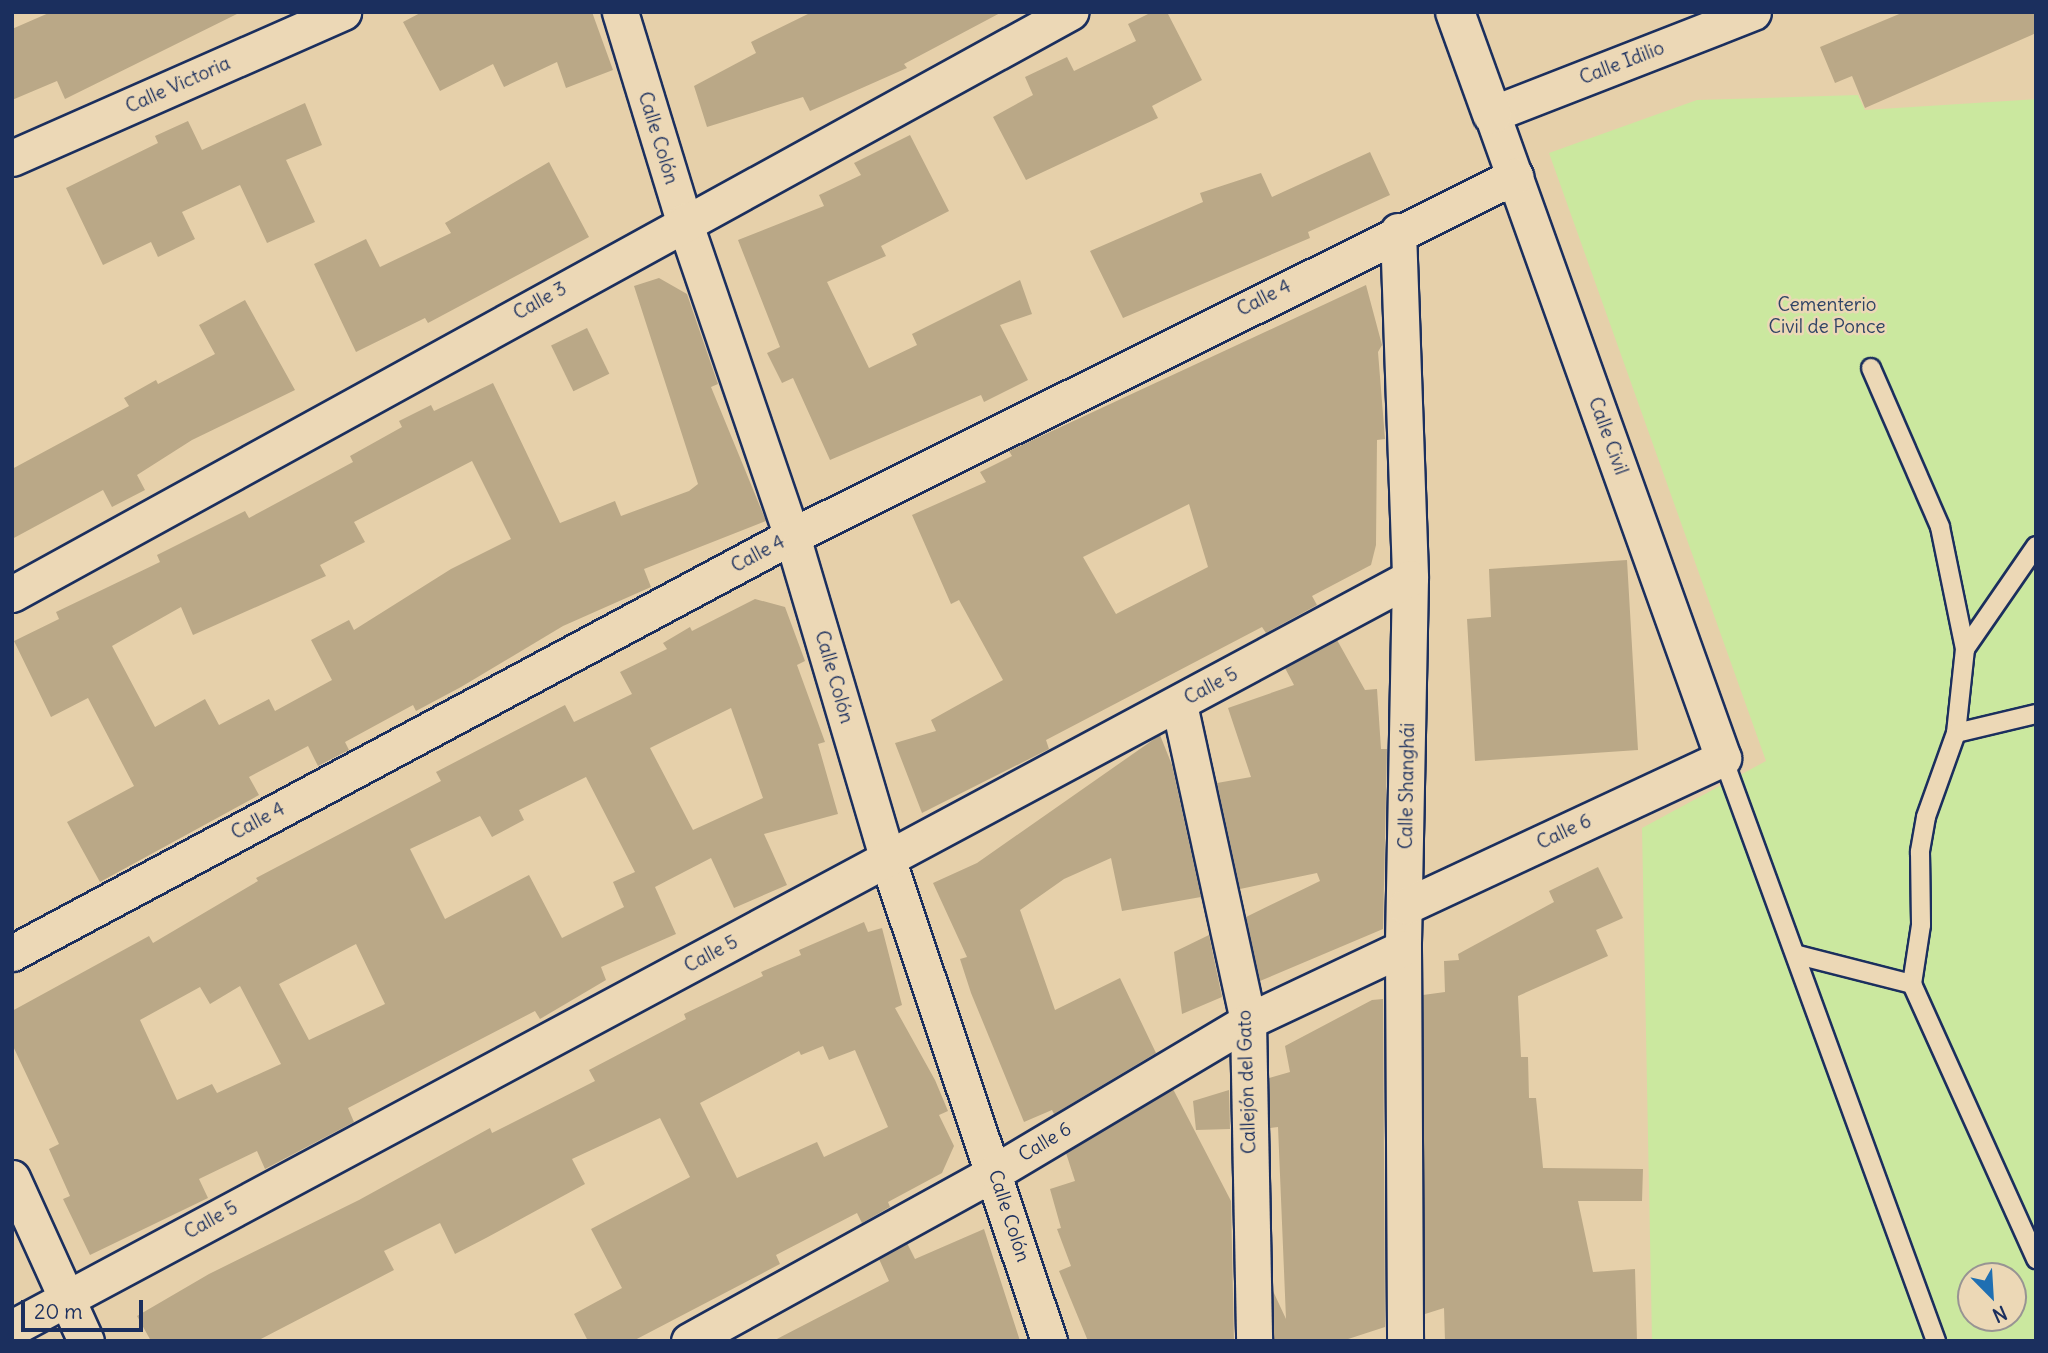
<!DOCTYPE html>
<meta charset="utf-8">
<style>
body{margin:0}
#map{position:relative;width:2048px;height:1353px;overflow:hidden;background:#e6d0aa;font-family:Delius,sans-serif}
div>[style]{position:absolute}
.green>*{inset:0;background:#cbe89f}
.building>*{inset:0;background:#baa887;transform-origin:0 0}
.roads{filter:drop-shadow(2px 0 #1b2f5e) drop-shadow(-2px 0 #1b2f5e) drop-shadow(0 2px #1b2f5e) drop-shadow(0 -2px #1b2f5e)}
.service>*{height:18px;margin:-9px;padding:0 9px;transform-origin:9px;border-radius:9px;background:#ecd8b6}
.minor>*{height:35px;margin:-17.5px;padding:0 17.5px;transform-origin:17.5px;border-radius:17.5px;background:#ecd8b6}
.tertiary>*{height:38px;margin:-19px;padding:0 19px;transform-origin:19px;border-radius:19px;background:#ecd8b6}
span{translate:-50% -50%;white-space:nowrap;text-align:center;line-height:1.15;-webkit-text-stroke:5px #ecd8b6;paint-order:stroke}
.street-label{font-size:19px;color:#1b2f5e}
.park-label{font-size:19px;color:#2d4264}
.frame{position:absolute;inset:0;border:14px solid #1b2f5e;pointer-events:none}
.north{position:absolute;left:1957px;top:1262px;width:70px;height:70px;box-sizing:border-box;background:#ecd8b6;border:2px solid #989493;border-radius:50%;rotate:156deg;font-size:19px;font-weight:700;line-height:28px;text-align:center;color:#1b2f5e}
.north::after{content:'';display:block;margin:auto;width:24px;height:32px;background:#1f6fb2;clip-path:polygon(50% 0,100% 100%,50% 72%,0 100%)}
.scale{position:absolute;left:21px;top:1300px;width:122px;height:32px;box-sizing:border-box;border:4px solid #1b2f5e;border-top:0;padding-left:9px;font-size:21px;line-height:24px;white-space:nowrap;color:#1b2f5e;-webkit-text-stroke:5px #ecd8b6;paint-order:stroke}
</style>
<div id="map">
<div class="green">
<div style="clip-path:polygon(evenodd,1858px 95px,1865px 110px,2036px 99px,2036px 1341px,1652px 1341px,1642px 828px,1766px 761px,1549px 153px,1697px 100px,1858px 95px,1971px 1276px,2013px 1276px,2013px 1318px,1971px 1318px,1971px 1276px)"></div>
</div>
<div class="building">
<div style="clip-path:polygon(51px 12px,241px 12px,65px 99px,57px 81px,12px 100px,12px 29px)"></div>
<div style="clip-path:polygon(422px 12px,592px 12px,613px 70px,566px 88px,557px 62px,504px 87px,493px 64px,440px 91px,403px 22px)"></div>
<div style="clip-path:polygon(812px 12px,1002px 12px,904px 64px,907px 68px,810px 111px,803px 97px,707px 127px,694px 86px,756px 53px,751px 42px)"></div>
<div style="clip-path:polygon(1152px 12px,1167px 12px,1202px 80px,1152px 106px,1158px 118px,1026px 180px,993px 117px,1033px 95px,1025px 77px,1067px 57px,1074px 71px,1136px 41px,1128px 24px)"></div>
<div style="clip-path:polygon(1904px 12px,2036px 12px,2036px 33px,1865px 108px,1852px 76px,1835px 83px,1820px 47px)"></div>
<div style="clip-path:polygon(305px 103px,322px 145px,286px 160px,315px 222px,267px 243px,240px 185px,182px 212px,195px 239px,158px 257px,151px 242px,103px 265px,66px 188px,158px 143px,155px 136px,188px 121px,202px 150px)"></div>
<div style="clip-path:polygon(910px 135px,949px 211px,881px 246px,886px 256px,827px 282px,869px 368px,917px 345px,912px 334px,1020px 280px,1032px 314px,1000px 325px,1028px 380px,984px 402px,981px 395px,830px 460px,793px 378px,782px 383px,767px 353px,780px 347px,738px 240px,824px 206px,819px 195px,861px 175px,854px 163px)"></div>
<div style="clip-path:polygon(1370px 152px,1390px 195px,1308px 232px,1310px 238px,1123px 318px,1090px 251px,1203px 202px,1200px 193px,1261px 173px,1272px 197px)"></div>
<div style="clip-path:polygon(549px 162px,589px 237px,428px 323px,425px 318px,356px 352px,314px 264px,366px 239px,380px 267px,451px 233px,445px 223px)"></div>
<div style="clip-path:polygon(evenodd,659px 278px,687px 294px,718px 384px,711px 387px,766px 521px,644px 569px,651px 587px,563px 626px,461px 687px,416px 711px,413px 705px,345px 742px,349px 750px,318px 766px,308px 746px,249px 777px,259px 795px,100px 882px,67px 822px,134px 786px,88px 698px,51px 717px,14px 641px,59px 619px,56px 612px,160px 562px,157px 555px,245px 511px,249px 518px,353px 462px,350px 456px,402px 427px,399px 421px,431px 405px,434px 411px,493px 383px,560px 523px,615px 501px,621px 516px,689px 491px,698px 484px,634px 286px,659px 278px,472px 461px,511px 539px,451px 569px,354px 630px,349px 620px,311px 640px,332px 680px,275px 711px,269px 699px,219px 725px,205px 699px,155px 727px,112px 646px,181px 607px,193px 635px,326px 576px,320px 565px,365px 542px,354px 522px,472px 461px)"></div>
<div style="clip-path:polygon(evenodd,1366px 285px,1382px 345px,1378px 352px,1385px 439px,1377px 440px,1376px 545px,1371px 565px,1312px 596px,1317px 605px,1266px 633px,1262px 627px,1046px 740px,1049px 749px,922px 813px,895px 743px,936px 731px,931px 720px,1003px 680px,959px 600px,951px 604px,912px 515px,986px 482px,980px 472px,1012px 456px,1009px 451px,1366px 285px,1189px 504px,1208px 567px,1116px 614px,1083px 557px,1189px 504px)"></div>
<div style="clip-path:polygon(245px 300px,295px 390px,192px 440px,137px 475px,145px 490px,112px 507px,103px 490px,12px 539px,12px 469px,129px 406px,124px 398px,156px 380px,158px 384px,215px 354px,199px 325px)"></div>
<div style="left:587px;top:328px;width:51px;height:40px;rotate:64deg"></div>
<div style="clip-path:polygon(1627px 560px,1638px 750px,1475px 761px,1467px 619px,1491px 617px,1489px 569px)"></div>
<div style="clip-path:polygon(evenodd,755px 599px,785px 607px,805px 661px,797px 665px,825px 742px,818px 744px,838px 814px,764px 834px,787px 885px,734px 908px,711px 858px,655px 887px,676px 934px,601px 967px,606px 980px,540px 1019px,535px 1011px,348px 1108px,354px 1122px,265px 1169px,257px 1151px,199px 1179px,208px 1198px,90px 1255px,63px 1199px,70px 1196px,49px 1149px,59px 1144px,12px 1044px,12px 1011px,149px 936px,153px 943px,258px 881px,256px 878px,441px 781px,436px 772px,484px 747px,565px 705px,574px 722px,632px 694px,620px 672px,667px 649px,663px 643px,690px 627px,692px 631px,755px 599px,731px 708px,763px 798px,693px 830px,650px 748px,731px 708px,755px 599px,586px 777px,635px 872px,613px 882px,624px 907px,562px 938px,529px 875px,445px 919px,410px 849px,480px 816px,492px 837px,524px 820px,519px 810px,586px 777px,755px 599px,356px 944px,385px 1004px,309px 1040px,279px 984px,356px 944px,755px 599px,240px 986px,281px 1064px,217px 1093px,212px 1084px,177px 1100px,140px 1020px,200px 987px,210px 1004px,240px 986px)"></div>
<div style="clip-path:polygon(1337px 640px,1365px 690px,1377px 689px,1381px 749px,1387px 749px,1383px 929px,1260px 981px,1246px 917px,1320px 881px,1317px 873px,1240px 889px,1217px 783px,1251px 777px,1228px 708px,1294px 685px,1285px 668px)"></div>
<div style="clip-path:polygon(1160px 735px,1172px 765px,1201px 897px,1122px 911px,1111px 858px,1064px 879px,1020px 910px,1055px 1010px,1120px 978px,1156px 1053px,1054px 1114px,1052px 1110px,1024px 1122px,971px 993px,960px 959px,967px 957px,933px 883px,977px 863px)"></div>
<div style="clip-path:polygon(1598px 867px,1623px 918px,1596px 930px,1608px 956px,1518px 996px,1521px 1057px,1528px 1057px,1529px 1098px,1536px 1098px,1543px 1168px,1643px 1169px,1642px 1201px,1578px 1201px,1593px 1272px,1635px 1269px,1637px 1341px,1445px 1341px,1444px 1308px,1425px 1314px,1423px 995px,1445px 992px,1444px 961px,1459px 960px,1458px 954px,1554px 902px,1549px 891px)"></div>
<div style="clip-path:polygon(evenodd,864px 922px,868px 932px,882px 928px,902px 1005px,895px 1008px,935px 1080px,948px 1111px,939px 1115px,954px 1146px,942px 1173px,888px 1202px,890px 1207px,862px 1223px,857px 1213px,776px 1255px,780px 1264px,633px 1341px,588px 1341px,574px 1314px,622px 1288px,591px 1229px,690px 1177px,660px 1118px,572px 1159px,585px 1184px,486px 1238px,455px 1254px,440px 1223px,384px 1251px,394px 1270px,257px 1341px,151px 1341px,137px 1316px,209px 1274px,359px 1200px,490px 1128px,492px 1133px,595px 1081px,589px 1070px,686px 1019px,684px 1014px,763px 976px,761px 972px,801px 955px,799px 950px,864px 922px,823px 1046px,829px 1060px,855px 1050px,888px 1127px,824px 1157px,817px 1142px,737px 1178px,700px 1103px,799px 1051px,801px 1055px,823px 1046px)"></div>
<div style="clip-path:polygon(1209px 935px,1222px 997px,1182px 1014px,1174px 952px)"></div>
<div style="clip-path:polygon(1383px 999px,1385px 1327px,1342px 1341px,1274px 1341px,1273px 1291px,1286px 1319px,1278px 1127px,1270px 1128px,1269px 1078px,1290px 1072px,1285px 1046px,1372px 1000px)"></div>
<div style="clip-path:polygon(1173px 1089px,1231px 1201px,1234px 1341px,1088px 1341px,1059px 1271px,1071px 1266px,1057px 1229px,1061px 1228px,1050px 1189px,1075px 1181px,1066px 1153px)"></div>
<div style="clip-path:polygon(1229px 1090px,1230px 1129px,1196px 1130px,1193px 1101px)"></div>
<div style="clip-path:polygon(984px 1229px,1020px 1341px,773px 1341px,889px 1281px,879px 1259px,907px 1243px,915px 1259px)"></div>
</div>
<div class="roads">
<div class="service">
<div style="left:1871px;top:368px;width:173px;rotate:66.5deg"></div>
<div style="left:1940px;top:527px;width:125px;rotate:78.4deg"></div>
<div style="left:1965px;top:649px;width:84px;rotate:96.1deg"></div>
<div style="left:1965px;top:649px;width:125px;rotate:-55.4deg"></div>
<div style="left:2036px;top:714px;width:82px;rotate:166.6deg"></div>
<div style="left:1956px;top:733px;width:89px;rotate:109.7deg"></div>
<div style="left:1926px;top:817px;width:36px;rotate:100deg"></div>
<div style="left:1920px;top:852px;width:73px;rotate:89.2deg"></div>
<div style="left:1921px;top:925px;width:60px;rotate:98.7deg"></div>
<div style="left:1912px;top:984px;width:302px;rotate:65.7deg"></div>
<div style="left:1723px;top:758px;width:621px;rotate:69.93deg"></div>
<div style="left:1798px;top:955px;width:118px;rotate:14.3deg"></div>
</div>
<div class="minor">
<div style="left:620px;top:12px;width:219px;rotate:73deg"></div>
<div style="left:684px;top:221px;width:333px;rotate:71.1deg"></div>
<div style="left:792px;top:536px;width:339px;rotate:73.5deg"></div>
<div style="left:888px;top:861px;width:506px;rotate:71.46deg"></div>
<div style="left:12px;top:158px;width:362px;rotate:-23.8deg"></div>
<div style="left:1398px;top:231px;width:347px;rotate:88deg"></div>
<div style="left:1410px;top:578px;width:370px;rotate:91.1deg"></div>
<div style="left:1403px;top:948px;width:393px;rotate:89.7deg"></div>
<div style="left:12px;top:594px;width:1208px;rotate:-28.81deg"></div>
<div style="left:1179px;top:704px;width:324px;rotate:77.7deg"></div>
<div style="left:1248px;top:1021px;width:320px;rotate:88.9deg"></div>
<div style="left:1406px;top:906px;width:350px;rotate:-25deg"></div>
<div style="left:1723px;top:758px;width:684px;rotate:-109.73deg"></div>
<div style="left:1492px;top:114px;width:280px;rotate:-21.3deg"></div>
<div style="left:12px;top:953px;width:884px;rotate:-28.13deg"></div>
<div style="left:792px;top:536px;width:808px;rotate:-26.47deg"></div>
<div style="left:12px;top:1178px;width:179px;rotate:65.6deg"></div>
<div style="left:12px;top:1328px;width:1586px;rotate:-28.21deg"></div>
<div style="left:689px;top:1341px;width:350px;rotate:-28.9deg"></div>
<div style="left:995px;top:1172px;width:295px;rotate:-30.8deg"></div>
<div style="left:1248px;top:1021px;width:171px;rotate:-25.2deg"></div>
</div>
<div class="tertiary">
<div style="left:1455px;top:12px;width:109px;rotate:70.1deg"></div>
</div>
</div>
<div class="street-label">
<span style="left:1622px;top:63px;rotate:-21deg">Calle Idilio</span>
<span style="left:178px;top:85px;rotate:-24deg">Calle Victoria</span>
<span style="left:658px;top:138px;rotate:73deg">Calle Colón</span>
<span style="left:1264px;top:298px;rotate:-27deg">Calle 4</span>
<span style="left:540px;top:301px;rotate:-29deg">Calle 3</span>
<span style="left:1608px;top:436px;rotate:70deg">Calle Civil</span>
<span style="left:758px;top:554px;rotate:-28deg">Calle 4</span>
<span style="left:834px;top:677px;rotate:74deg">Calle Colón</span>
<span style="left:1211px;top:686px;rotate:-28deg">Calle 5</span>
<span style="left:1407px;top:786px;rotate:-89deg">Calle Shanghái</span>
<span style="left:258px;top:821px;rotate:-28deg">Calle 4</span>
<span style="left:1564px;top:832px;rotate:-25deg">Calle 6</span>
<span style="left:711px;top:954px;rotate:-28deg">Calle 5</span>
<span style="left:1247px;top:1082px;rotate:-92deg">Callejón del Gato</span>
<span style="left:1045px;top:1142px;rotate:-31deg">Calle 6</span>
<span style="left:1009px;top:1216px;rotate:72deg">Calle Colón</span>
<span style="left:211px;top:1220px;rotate:-29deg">Calle 5</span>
</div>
<div class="park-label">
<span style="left:1827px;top:316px">Cementerio<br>Civil de Ponce</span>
</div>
<div class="frame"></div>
<div class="north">N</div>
<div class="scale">20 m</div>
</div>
